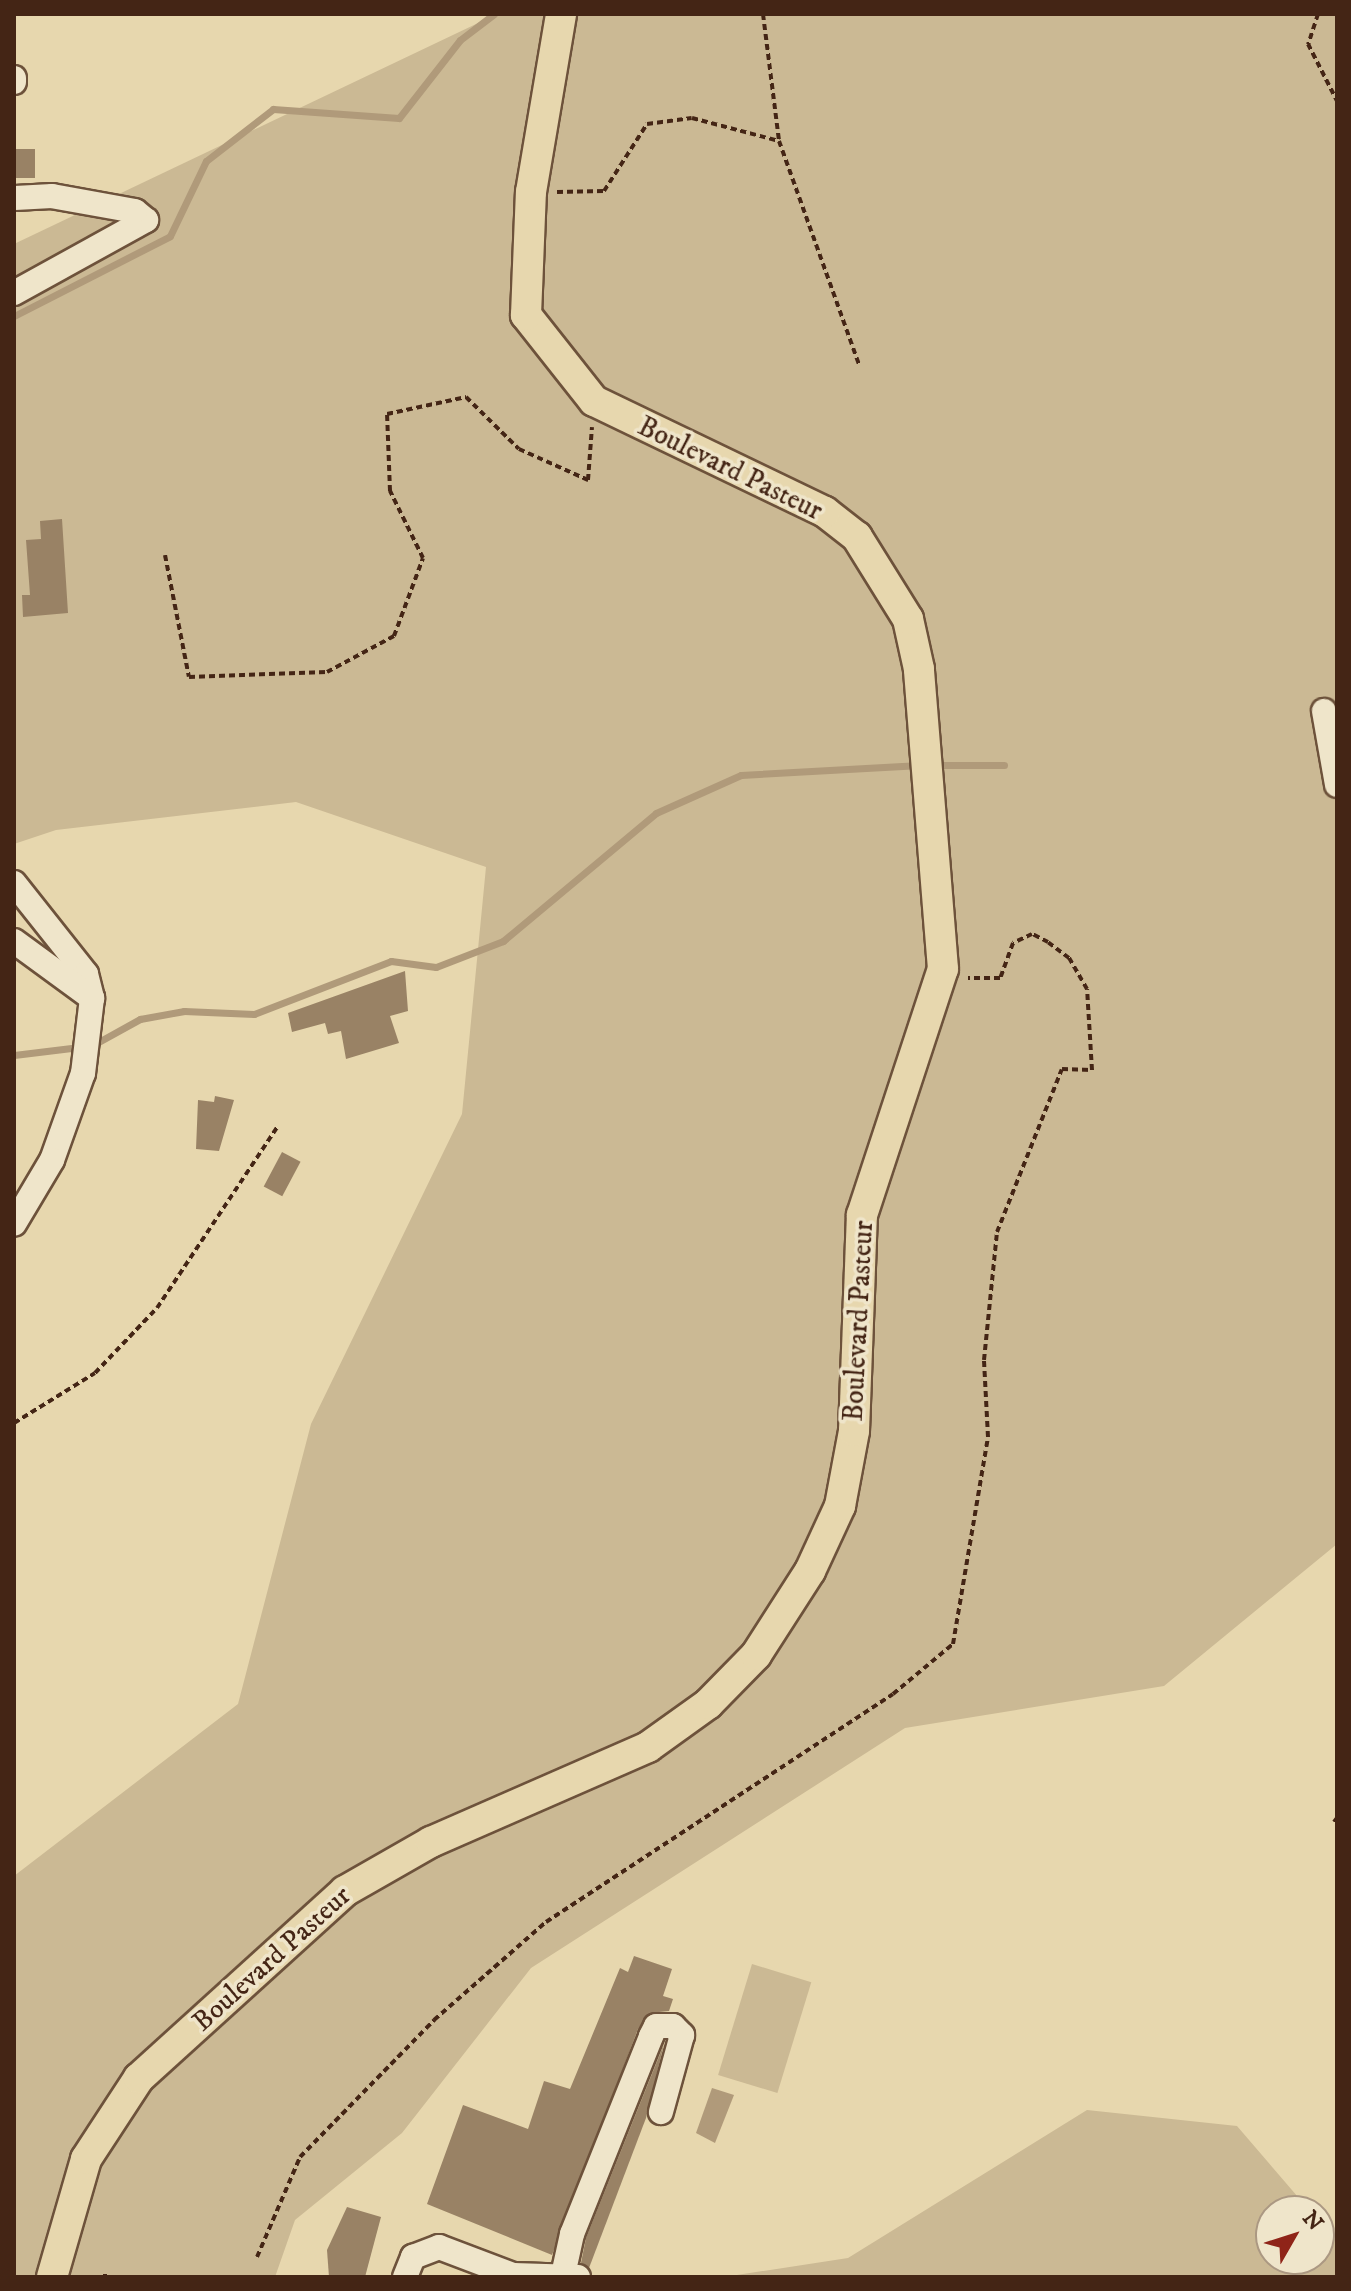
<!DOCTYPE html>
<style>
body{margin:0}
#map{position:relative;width:1351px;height:2291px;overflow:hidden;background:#e7d7ae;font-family:"IM FELL DW Pica",serif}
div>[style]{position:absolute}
.green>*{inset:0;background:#cbb994;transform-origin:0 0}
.water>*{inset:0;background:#b09a7a}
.stream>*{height:7px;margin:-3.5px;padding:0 3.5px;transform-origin:3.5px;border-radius:3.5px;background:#b09a7a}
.building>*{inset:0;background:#998265;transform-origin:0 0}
.path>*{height:4px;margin-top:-2px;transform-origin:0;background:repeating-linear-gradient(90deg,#442515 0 6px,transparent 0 10px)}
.roads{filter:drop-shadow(2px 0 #6d523b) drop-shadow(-2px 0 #6d523b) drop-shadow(0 2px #6d523b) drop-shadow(0 -2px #6d523b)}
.minor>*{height:24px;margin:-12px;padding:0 12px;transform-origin:12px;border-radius:12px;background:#efe5ca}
.major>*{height:30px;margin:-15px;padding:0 15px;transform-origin:15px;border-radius:15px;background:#e7d7ae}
span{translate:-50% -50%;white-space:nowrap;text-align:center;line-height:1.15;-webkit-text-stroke:7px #efe5ca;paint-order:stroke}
.street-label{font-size:28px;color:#442515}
.frame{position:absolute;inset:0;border:16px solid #442515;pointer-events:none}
.north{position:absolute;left:1255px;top:2195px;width:80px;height:80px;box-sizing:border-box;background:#efe5ca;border:2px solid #ab9882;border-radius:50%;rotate:51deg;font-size:22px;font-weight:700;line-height:32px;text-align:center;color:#442515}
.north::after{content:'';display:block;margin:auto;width:28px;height:36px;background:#8f2418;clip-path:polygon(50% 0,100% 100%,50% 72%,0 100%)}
</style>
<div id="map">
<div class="green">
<div style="clip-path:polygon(497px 14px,1337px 14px,1337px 1544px,1164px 1686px,905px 1728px,531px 1968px,402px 2133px,295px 2220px,275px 2277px,14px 2277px,14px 1876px,238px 1704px,311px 1424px,462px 1114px,486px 867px,296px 802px,56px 830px,14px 844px,14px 244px)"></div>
<div style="left:752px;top:1964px;width:62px;height:116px;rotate:17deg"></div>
<div style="clip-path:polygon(1087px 2110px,1237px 2126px,1310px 2211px,1271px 2211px,1271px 2259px,1319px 2259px,1319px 2221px,1337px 2242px,1337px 2277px,724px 2277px,848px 2258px)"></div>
</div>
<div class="water">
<div style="clip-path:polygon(712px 2088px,734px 2095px,715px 2143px,696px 2133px)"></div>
</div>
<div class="stream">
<div style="left:14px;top:316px;width:175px;rotate:-27.1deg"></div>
<div style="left:170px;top:236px;width:83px;rotate:-64.4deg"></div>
<div style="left:206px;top:161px;width:85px;rotate:-37.8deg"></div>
<div style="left:273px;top:109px;width:126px;rotate:4.1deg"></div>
<div style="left:399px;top:118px;width:99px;rotate:-52deg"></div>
<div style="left:460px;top:40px;width:43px;rotate:-37.4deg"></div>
<div style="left:934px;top:765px;width:70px"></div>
<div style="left:93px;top:1045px;width:54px;rotate:-29deg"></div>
<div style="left:140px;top:1019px;width:45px;rotate:-10.3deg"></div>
<div style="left:184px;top:1011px;width:70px;rotate:2.5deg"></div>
<div style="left:254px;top:1014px;width:147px;rotate:-21.1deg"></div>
<div style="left:391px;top:961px;width:45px;rotate:7.6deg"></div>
<div style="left:436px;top:967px;width:72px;rotate:-21.2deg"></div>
<div style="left:503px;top:941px;width:199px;rotate:-39.9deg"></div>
<div style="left:656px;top:813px;width:93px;rotate:-24.1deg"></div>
<div style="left:741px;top:775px;width:180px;rotate:-3.2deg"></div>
<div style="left:14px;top:1055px;width:66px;rotate:-6.9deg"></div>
</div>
<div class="building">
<div style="left:14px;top:149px;width:21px;height:29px"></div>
<div style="clip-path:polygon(62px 519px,68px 613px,23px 617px,22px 595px,30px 595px,26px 540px,41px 539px,40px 521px)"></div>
<div style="clip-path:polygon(405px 971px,408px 1011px,390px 1016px,399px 1043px,346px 1059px,341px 1031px,328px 1034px,325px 1023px,292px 1032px,288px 1013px)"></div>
<div style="clip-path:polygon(215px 1096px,234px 1100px,219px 1151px,196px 1149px,198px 1100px,214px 1102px)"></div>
<div style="left:282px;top:1152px;width:21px;height:39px;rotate:28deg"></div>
<div style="clip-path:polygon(634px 1956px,672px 1969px,663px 1996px,673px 1999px,669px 2011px,649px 2013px,638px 2029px,552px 2255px,427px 2204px,463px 2105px,528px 2129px,544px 2081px,570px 2089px,620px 1968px,628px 1972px)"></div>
<div style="clip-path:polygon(664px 2044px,646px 2118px,589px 2268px,581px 2263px,586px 2238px)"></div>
<div style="clip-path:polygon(347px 2207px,381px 2217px,365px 2277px,329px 2277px,327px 2250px)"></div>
</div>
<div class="path">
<div style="left:763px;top:14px;width:128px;rotate:82.8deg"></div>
<div style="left:779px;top:141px;width:238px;rotate:70.3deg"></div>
<div style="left:1318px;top:14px;width:32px;rotate:108deg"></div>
<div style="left:1308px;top:44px;width:64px;rotate:63deg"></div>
<div style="left:557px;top:192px;width:47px;rotate:-1.2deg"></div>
<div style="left:604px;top:191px;width:80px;rotate:-57.3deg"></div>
<div style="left:647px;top:124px;width:45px;rotate:-7.6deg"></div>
<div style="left:692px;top:118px;width:90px;rotate:14.8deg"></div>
<div style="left:165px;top:555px;width:124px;rotate:78.9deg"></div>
<div style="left:189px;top:677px;width:138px;rotate:-2.1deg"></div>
<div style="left:327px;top:672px;width:76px;rotate:-28.2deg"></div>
<div style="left:394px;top:636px;width:83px;rotate:-69.6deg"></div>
<div style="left:423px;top:558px;width:75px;rotate:-116.2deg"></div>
<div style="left:390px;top:491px;width:77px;rotate:-92.2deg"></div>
<div style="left:387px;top:414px;width:81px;rotate:-12.1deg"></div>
<div style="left:466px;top:397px;width:74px;rotate:44.5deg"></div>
<div style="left:519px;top:449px;width:76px;rotate:24.2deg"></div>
<div style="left:588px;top:480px;width:53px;rotate:-85.7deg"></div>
<div style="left:14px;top:1423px;width:95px;rotate:-31.7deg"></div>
<div style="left:95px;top:1373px;width:90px;rotate:-46.4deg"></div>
<div style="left:157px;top:1308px;width:219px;rotate:-56.4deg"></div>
<div style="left:1334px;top:1822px;width:5px;rotate:-53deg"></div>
<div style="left:257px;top:2257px;width:109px;rotate:-66.7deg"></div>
<div style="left:300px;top:2157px;width:192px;rotate:-45.6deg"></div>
<div style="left:434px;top:2020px;width:149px;rotate:-41.2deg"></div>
<div style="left:546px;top:1922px;width:415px;rotate:-33.3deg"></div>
<div style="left:893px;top:1694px;width:78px;rotate:-39.8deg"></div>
<div style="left:953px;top:1644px;width:210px;rotate:-80.4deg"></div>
<div style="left:988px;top:1437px;width:77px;rotate:-93deg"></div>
<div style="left:984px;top:1360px;width:129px;rotate:-84.2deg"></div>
<div style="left:997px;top:1232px;width:175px;rotate:-68.3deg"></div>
<div style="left:1062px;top:1069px;width:30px;rotate:2deg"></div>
<div style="left:1092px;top:1070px;width:81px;rotate:-93.5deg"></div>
<div style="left:1087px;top:989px;width:36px;rotate:-120deg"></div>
<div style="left:1069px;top:958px;width:26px;rotate:-143deg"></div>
<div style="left:1048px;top:942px;width:18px;rotate:-153deg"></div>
<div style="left:1032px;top:934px;width:21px;rotate:155deg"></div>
<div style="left:1013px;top:943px;width:37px;rotate:110deg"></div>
<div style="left:1000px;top:978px;width:32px;rotate:180deg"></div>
<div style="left:105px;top:2277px;width:3px;rotate:-90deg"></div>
</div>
<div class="roads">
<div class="minor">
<div style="left:14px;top:78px;width:4px;rotate:90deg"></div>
<div style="left:14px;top:293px;width:151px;rotate:-28.9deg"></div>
<div style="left:146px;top:220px;width:14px;rotate:-141deg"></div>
<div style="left:135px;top:211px;width:84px;rotate:-169.8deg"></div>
<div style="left:52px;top:196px;width:37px;rotate:177deg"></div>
<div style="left:1324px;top:711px;width:75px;rotate:80deg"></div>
<div style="left:14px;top:883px;width:116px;rotate:51.6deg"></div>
<div style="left:86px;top:974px;width:25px;rotate:76deg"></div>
<div style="left:92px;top:998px;width:76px;rotate:96.8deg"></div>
<div style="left:83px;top:1073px;width:92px;rotate:109.6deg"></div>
<div style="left:52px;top:1160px;width:74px;rotate:120.7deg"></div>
<div style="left:14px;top:941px;width:97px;rotate:36.2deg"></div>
<div style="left:563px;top:2275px;width:42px;rotate:-77.6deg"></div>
<div style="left:572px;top:2234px;width:213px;rotate:-68.2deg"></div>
<div style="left:651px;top:2036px;width:11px;rotate:-63deg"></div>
<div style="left:656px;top:2026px;width:17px"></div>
<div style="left:673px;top:2026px;width:13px;rotate:45deg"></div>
<div style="left:682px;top:2035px;width:80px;rotate:105.3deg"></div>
<div style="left:405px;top:2277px;width:22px;rotate:-68deg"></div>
<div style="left:413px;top:2257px;width:28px;rotate:-21deg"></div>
<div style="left:439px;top:2247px;width:79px;rotate:20.7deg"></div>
<div style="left:513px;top:2275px;width:65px;rotate:1.8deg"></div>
</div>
<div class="major">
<div style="left:52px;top:2277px;width:123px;rotate:-73.9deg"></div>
<div style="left:86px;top:2159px;width:97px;rotate:-56.8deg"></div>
<div style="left:139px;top:2078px;width:278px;rotate:-42.2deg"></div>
<div style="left:345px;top:1891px;width:99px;rotate:-29.7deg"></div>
<div style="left:431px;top:1842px;width:237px;rotate:-23.6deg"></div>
<div style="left:648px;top:1747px;width:74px;rotate:-35.6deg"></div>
<div style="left:708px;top:1704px;width:69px;rotate:-45.6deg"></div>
<div style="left:756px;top:1655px;width:100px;rotate:-57.3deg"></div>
<div style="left:810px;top:1571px;width:72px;rotate:-65.2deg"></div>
<div style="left:840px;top:1506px;width:76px;rotate:-79.4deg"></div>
<div style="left:854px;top:1431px;width:216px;rotate:-87.9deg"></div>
<div style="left:862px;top:1215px;width:259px;rotate:-71.8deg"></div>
<div style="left:943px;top:969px;width:301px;rotate:-94.6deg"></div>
<div style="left:919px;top:669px;width:51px;rotate:-102.4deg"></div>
<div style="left:908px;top:619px;width:97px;rotate:-121.9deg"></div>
<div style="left:857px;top:537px;width:41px;rotate:-142deg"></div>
<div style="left:825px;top:512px;width:256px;rotate:-154.3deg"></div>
<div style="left:594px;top:401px;width:110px;rotate:-128.3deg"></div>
<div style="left:526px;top:315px;width:123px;rotate:-87.7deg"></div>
<div style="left:531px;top:192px;width:181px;rotate:-80.4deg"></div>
</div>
</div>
<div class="street-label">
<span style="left:730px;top:469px;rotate:26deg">Boulevard Pasteur</span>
<span style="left:859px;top:1321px;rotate:-87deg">Boulevard Pasteur</span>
<span style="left:272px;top:1959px;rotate:-42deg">Boulevard Pasteur</span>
</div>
<div class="frame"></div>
<div class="north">N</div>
</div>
